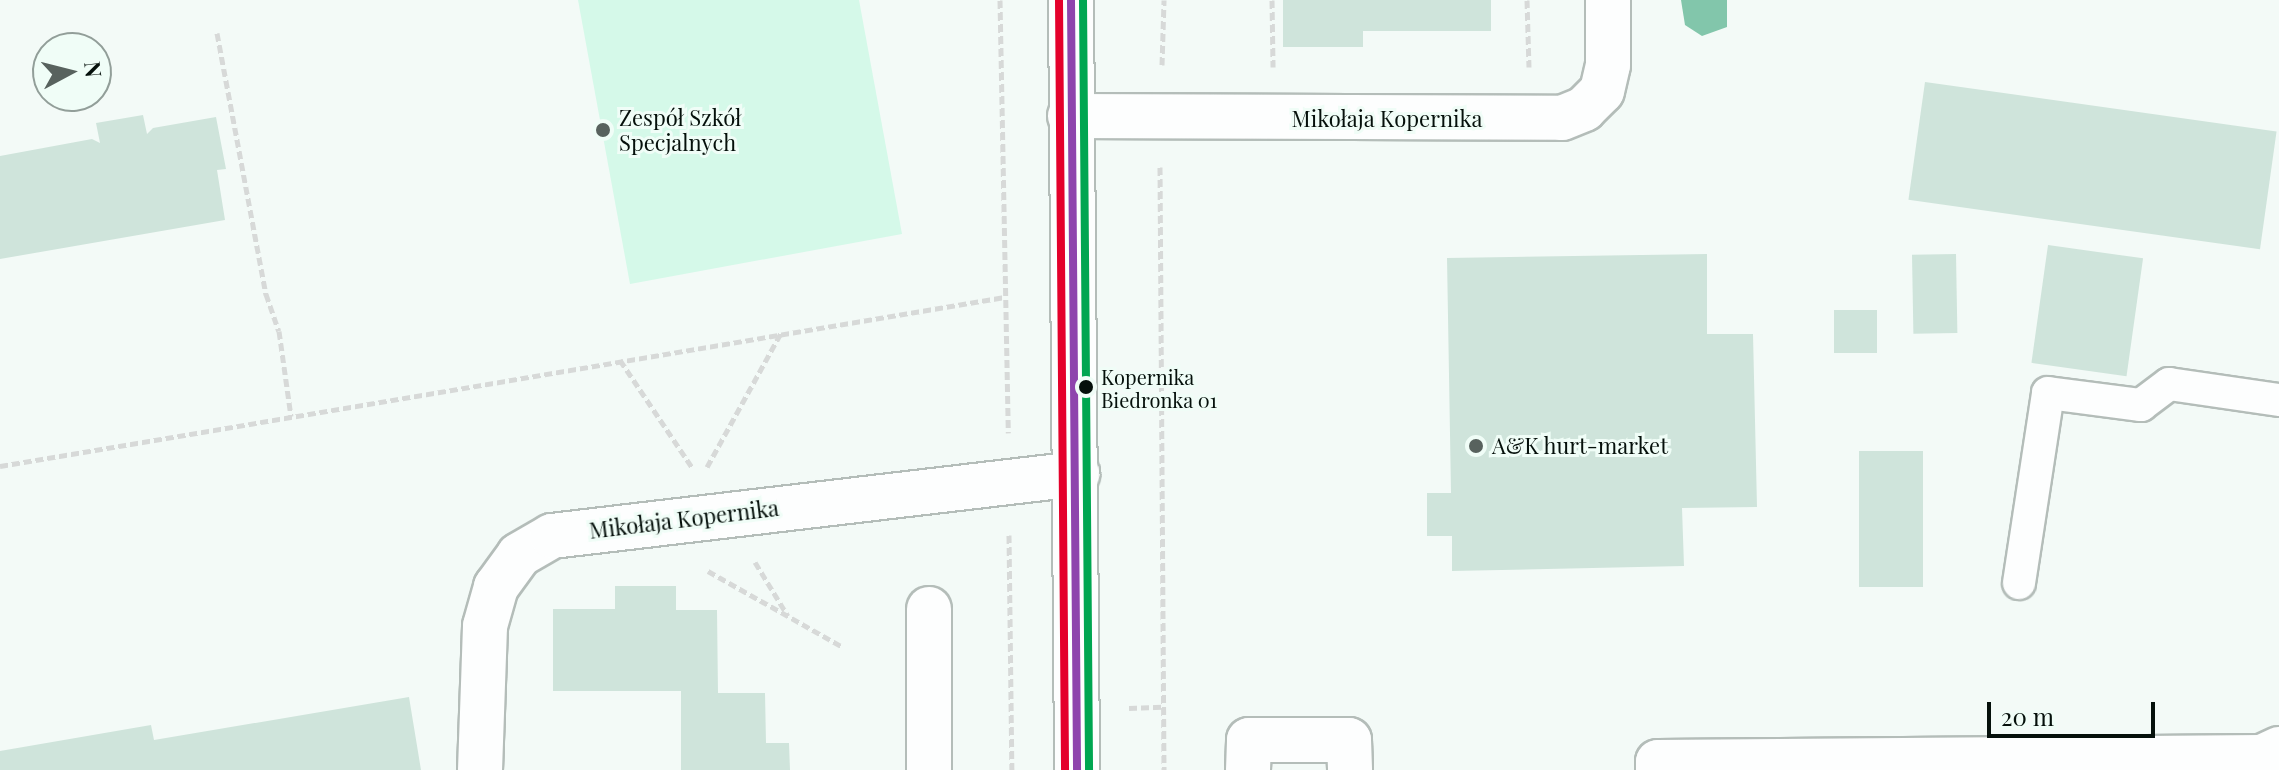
<!DOCTYPE html>
<meta charset="utf-8">
<style>
body{margin:0}
#map{position:relative;width:2279px;height:770px;overflow:hidden;background:#f3faf7;font-family:"Playfair Display",serif}
div>[style]{position:absolute}
.green>*{inset:0;background:#d5f9e9}
.water>*{inset:0;background:#82c6ab}
.building>*{inset:0;background:#cfe4db;transform-origin:0 0}
.path>*{height:5px;margin-top:-2.5px;transform-origin:0;background:repeating-linear-gradient(90deg,#d7d9d8 0 8px,transparent 0 12px)}
.roads{filter:drop-shadow(2px 0 #b4bdb9) drop-shadow(-2px 0 #b4bdb9) drop-shadow(0 2px #b4bdb9) drop-shadow(0 -2px #b4bdb9)}
.lane>*{height:32px;margin:-16px;padding:0 16px;transform-origin:16px;border-radius:16px;background:#fdfefe}
.street>*{height:44px;margin:-22px;padding:0 22px;transform-origin:22px;border-radius:22px;background:#fdfefe}
.secondary>*{height:44px;margin:-22px;padding:0 22px;transform-origin:22px;border-radius:22px;background:#fdfefe}
.bus-1>*{height:8px;margin:-4px;padding:0 4px;transform-origin:4px;border-radius:4px;background:#8e44ad}
.bus-2>*{height:8px;margin:-4px;padding:0 4px;transform-origin:4px;border-radius:4px;background:#e4002b}
.bus-3>*{height:8px;margin:-4px;padding:0 4px;transform-origin:4px;border-radius:4px;background:#00a651}
.dots>*{width:22px;height:22px;translate:-50% -50%;box-sizing:border-box;border:4px solid #f0fdf7;border-radius:50%}
span{translate:-50% -50%;white-space:nowrap;text-align:center;line-height:1.15;-webkit-text-stroke:6px #f0fdf7;paint-order:stroke}
.bus-label{font-size:20px;color:#05100b}
.left{translate:0 -50%;text-align:left}
.poi-label{font-size:22px;color:#05100b}
.street-label{font-size:22px;color:#05100b}
.north{position:absolute;left:32px;top:32px;width:80px;height:80px;box-sizing:border-box;background:#f0fdf7;border:2px solid #929e99;border-radius:50%;rotate:83deg;font-size:22px;font-weight:700;line-height:32px;text-align:center;color:#05100b}
.north::after{content:'';display:block;margin:auto;width:28px;height:36px;background:#58625e;clip-path:polygon(50% 0,100% 100%,50% 72%,0 100%)}
.scale{position:absolute;left:1987px;top:702px;width:168px;height:36px;box-sizing:border-box;border:4px solid #05100b;border-top:0;padding-left:10px;font-size:24px;line-height:28px;white-space:nowrap;color:#05100b;-webkit-text-stroke:6px #f0fdf7;paint-order:stroke}
</style>
<div id="map">
<div class="green">
<div style="clip-path:polygon(578px 0,859px 0,902px 234px,630px 284px)"></div>
</div>
<div class="water">
<div style="clip-path:polygon(1681px 0,1727px 0,1727px 27px,1702px 36px,1685px 25px)"></div>
</div>
<div class="building">
<div style="clip-path:polygon(1283px 0,1491px 0,1491px 31px,1363px 31px,1363px 47px,1283px 47px)"></div>
<div style="left:1925px;top:82px;width:355px;height:119px;rotate:8deg"></div>
<div style="clip-path:polygon(143px 115px,147px 134px,153px 128px,216px 117px,226px 169px,217px 170px,225px 220px,0 259px,0 156px,92px 139px,100px 143px,96px 123px)"></div>
<div style="left:2048px;top:245px;width:96px;height:119px;rotate:8deg"></div>
<div style="clip-path:polygon(1707px 254px,1707px 334px,1753px 334px,1757px 507px,1682px 508px,1684px 566px,1452px 571px,1452px 536px,1427px 536px,1427px 493px,1451px 493px,1447px 258px)"></div>
<div style="left:1956px;top:254px;width:79px;height:44px;rotate:89deg"></div>
<div style="left:1834px;top:310px;width:43px;height:43px"></div>
<div style="left:1859px;top:451px;width:64px;height:136px"></div>
<div style="clip-path:polygon(615px 586px,676px 586px,676px 610px,717px 610px,718px 693px,765px 693px,766px 743px,789px 743px,790px 770px,681px 770px,681px 691px,553px 691px,553px 609px,615px 609px)"></div>
<div style="clip-path:polygon(409px 697px,421px 770px,0 770px,0 751px,151px 725px,154px 740px)"></div>
</div>
<div class="path">
<div style="left:1000px;top:0;width:433px;rotate:88.9deg"></div>
<div style="left:1272px;top:0;width:67px;rotate:89.1deg"></div>
<div style="left:1527px;top:0;width:67px;rotate:88.3deg"></div>
<div style="left:217px;top:33px;width:266px;rotate:79.4deg"></div>
<div style="left:266px;top:294px;width:39px;rotate:71deg"></div>
<div style="left:279px;top:331px;width:86px;rotate:82deg"></div>
<div style="left:1162px;top:65px;width:65px;rotate:-88.2deg"></div>
<div style="left:1160px;top:167px;width:603px;rotate:89.62deg"></div>
<div style="left:620px;top:360px;width:129px;rotate:56.1deg"></div>
<div style="left:0;top:466px;width:1019px;rotate:-9.55deg"></div>
<div style="left:707px;top:467px;width:153px;rotate:-61.1deg"></div>
<div style="left:1009px;top:535px;width:235px;rotate:89.3deg"></div>
<div style="left:755px;top:562px;width:63px;rotate:58.6deg"></div>
<div style="left:708px;top:571px;width:155px;rotate:29.4deg"></div>
<div style="left:1129px;top:708px;width:33px;rotate:-2deg"></div>
</div>
<div class="roads">
<div class="lane">
<div style="left:2019px;top:583px;width:192px;rotate:-81.3deg"></div>
<div style="left:2048px;top:393px;width:94px;rotate:7.4deg"></div>
<div style="left:2141px;top:405px;width:35px;rotate:-37deg"></div>
<div style="left:2169px;top:384px;width:111px;rotate:8.3deg"></div>
</div>
<div class="street">
<div style="left:1070px;top:116px;width:492px;rotate:0.2deg"></div>
<div style="left:1562px;top:118px;width:24px;rotate:-22deg"></div>
<div style="left:1584px;top:109px;width:25px;rotate:-45deg"></div>
<div style="left:1602px;top:91px;width:27px;rotate:-77deg"></div>
<div style="left:1608px;top:65px;width:65px;rotate:-90deg"></div>
<div style="left:929px;top:609px;width:161px;rotate:90deg"></div>
<div style="left:480px;top:770px;width:144px;rotate:-88deg"></div>
<div style="left:485px;top:626px;width:41px;rotate:-74.2deg"></div>
<div style="left:496px;top:587px;width:39px;rotate:-54deg"></div>
<div style="left:519px;top:555px;width:38px;rotate:-30deg"></div>
<div style="left:552px;top:536px;width:529px;rotate:-6.74deg"></div>
<div style="left:1248px;top:770px;width:30px;rotate:-88deg"></div>
<div style="left:1249px;top:740px;width:100px"></div>
<div style="left:1349px;top:740px;width:30px;rotate:88deg"></div>
<div style="left:1658px;top:770px;width:8px;rotate:-90deg"></div>
<div style="left:1658px;top:762px;width:604px;rotate:-0.47deg"></div>
<div style="left:2262px;top:757px;width:19px;rotate:-25deg"></div>
</div>
<div class="secondary">
<div style="left:1071px;top:0;width:770px;rotate:89.55deg"></div>
</div>
</div>
<div class="bus-1">
<div style="left:1071px;top:0;width:770px;rotate:89.55deg"></div>
</div>
<div class="bus-2">
<div style="left:1059px;top:0;width:770px;rotate:89.55deg"></div>
</div>
<div class="bus-3">
<div style="left:1083px;top:0;width:770px;rotate:89.55deg"></div>
</div>
<div class="dots">
<div style="left:603px;top:130px;background:#58625e"></div>
<div style="left:1086px;top:387px;background:#05100b"></div>
<div style="left:1476px;top:446px;background:#58625e"></div>
</div>
<div class="bus-label">
<span class="left" style="left:1101px;top:388px">Kopernika<br>Biedronka 01</span>
</div>
<div class="poi-label">
<span class="left" style="left:619px;top:130px">Zespół Szkół<br>Specjalnych</span>
<span class="left" style="left:1492px;top:446px">A&amp;K hurt-market</span>
</div>
<div class="street-label">
<span style="left:1387px;top:119px">Mikołaja Kopernika</span>
<span style="left:684px;top:519px;rotate:-7deg">Mikołaja Kopernika</span>
</div>
<div class="north">N</div>
<div class="scale">20 m</div>
</div>
